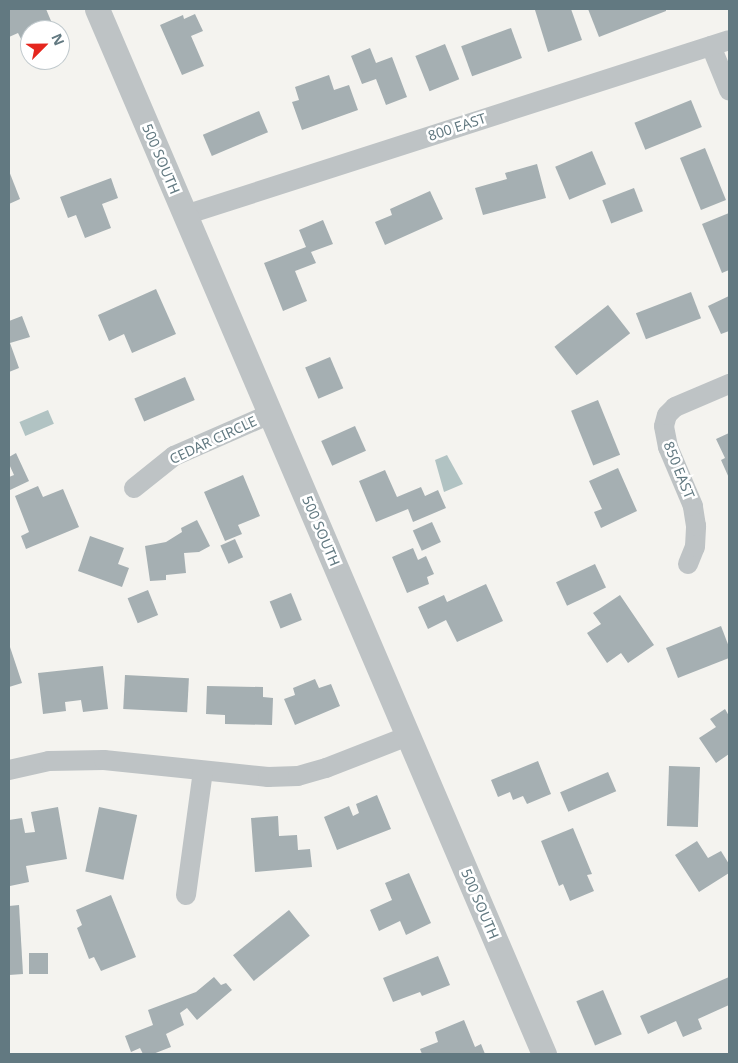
<!DOCTYPE html>
<style>
body{margin:0}
#map{position:relative;width:738px;height:1063px;overflow:hidden;background:#f4f3ef;font-family:"Noto Sans",sans-serif}
div>[style]{position:absolute}
.water>*{inset:0;background:#b1c3c3;transform-origin:0 0}
.building>*{inset:0;background:#a5afb2;transform-origin:0 0}
.minor>*{height:20px;margin:-10px;padding:0 10px;transform-origin:10px;border-radius:10px;background:#bec3c5}
.tertiary>*{height:25px;margin:-12.5px;padding:0 12.5px;transform-origin:12.5px;border-radius:12.5px;background:#bec3c5}
span{translate:-50% -50%;white-space:nowrap;text-align:center;line-height:1.15;-webkit-text-stroke:5px #fff;paint-order:stroke}
.street-label{font-size:14px;color:#627981}
.frame{position:absolute;inset:0;border:10px solid #627981;pointer-events:none}
.north{position:absolute;left:20px;top:20px;width:50px;height:50px;box-sizing:border-box;background:#fff;border:1px solid #c0c9cd;border-radius:50%;rotate:67deg;font-size:14px;font-weight:700;line-height:20px;text-align:center;color:#627981}
.north::after{content:'';display:block;margin:auto;width:18px;height:22px;background:#e5261e;clip-path:polygon(50% 0,100% 100%,50% 72%,0 100%)}
</style>
<div id="map">
<div class="water">
<div style="left:48px;top:410px;width:15px;height:31px;rotate:67deg"></div>
<div style="clip-path:polygon(447px 455px,463px 484px,444px 492px,435px 460px)"></div>
</div>
<div class="building">
<div style="clip-path:polygon(9px 9px,46px 9px,54px 28px,30px 30px,30px 38px,22px 41px,18px 33px,9px 37px)"></div>
<div style="clip-path:polygon(540px 9px,571px 9px,582px 40px,548px 52px,535px 10px)"></div>
<div style="clip-path:polygon(588px 9px,666px 9px,666px 11px,599px 37px)"></div>
<div style="clip-path:polygon(195px 14px,203px 31px,191px 36px,204px 66px,182px 75px,160px 25px,183px 15px,184px 19px)"></div>
<div style="left:511px;top:28px;width:32px;height:53px;rotate:70deg"></div>
<div style="left:445px;top:44px;width:38px;height:32px;rotate:68deg"></div>
<div style="clip-path:polygon(370px 48px,376px 63px,392px 57px,407px 97px,386px 105px,376px 79px,362px 84px,351px 56px)"></div>
<div style="clip-path:polygon(329px 75px,334px 90px,349px 85px,358px 110px,302px 130px,292px 102px,299px 100px,295px 87px)"></div>
<div style="left:691px;top:100px;width:29px;height:61px;rotate:68deg"></div>
<div style="left:259px;top:111px;width:23px;height:61px;rotate:67deg"></div>
<div style="left:705px;top:148px;width:56px;height:27px;rotate:68deg"></div>
<div style="left:592px;top:151px;width:36px;height:40px;rotate:67deg"></div>
<div style="clip-path:polygon(537px 164px,546px 198px,483px 215px,475px 188px,507px 179px,505px 173px)"></div>
<div style="clip-path:polygon(9px 171px,20px 199px,9px 204px)"></div>
<div style="clip-path:polygon(111px 178px,118px 198px,102px 204px,111px 228px,85px 238px,76px 215px,68px 218px,60px 197px)"></div>
<div style="left:634px;top:188px;width:25px;height:34px;rotate:69deg"></div>
<div style="clip-path:polygon(430px 191px,443px 219px,385px 245px,375px 222px,392px 215px,390px 209px)"></div>
<div style="clip-path:polygon(729px 213px,729px 270px,722px 273px,702px 224px)"></div>
<div style="clip-path:polygon(323px 220px,333px 244px,311px 252px,316px 263px,295px 271px,307px 301px,283px 311px,264px 263px,306px 247px,299px 230px)"></div>
<div style="clip-path:polygon(156px 289px,176px 334px,132px 353px,124px 334px,109px 341px,98px 315px)"></div>
<div style="left:691px;top:292px;width:28px;height:59px;rotate:69deg"></div>
<div style="clip-path:polygon(729px 296px,729px 331px,721px 334px,708px 306px)"></div>
<div style="left:608px;top:305px;width:36px;height:68px;rotate:52deg"></div>
<div style="clip-path:polygon(22px 316px,30px 337px,10px 343px,19px 368px,9px 372px,9px 321px)"></div>
<div style="left:330px;top:357px;width:34px;height:27px;rotate:67deg"></div>
<div style="left:185px;top:377px;width:25px;height:55px;rotate:67deg"></div>
<div style="left:598px;top:400px;width:59px;height:29px;rotate:68deg"></div>
<div style="left:355px;top:426px;width:27px;height:37px;rotate:66deg"></div>
<div style="clip-path:polygon(729px 433px,729px 478px,721px 460px,725px 458px,716px 439px)"></div>
<div style="clip-path:polygon(16px 453px,29px 481px,10px 490px,9px 477px,14px 475px,9px 464px,9px 457px)"></div>
<div style="clip-path:polygon(618px 468px,637px 511px,601px 528px,594px 512px,602px 509px,589px 481px)"></div>
<div style="clip-path:polygon(385px 470px,397px 497px,421px 487px,425px 496px,438px 490px,446px 508px,413px 522px,408px 509px,376px 522px,359px 481px)"></div>
<div style="clip-path:polygon(243px 475px,260px 516px,238px 525px,242px 534px,225px 541px,204px 492px)"></div>
<div style="clip-path:polygon(38px 486px,43px 497px,63px 489px,79px 527px,26px 549px,21px 536px,29px 532px,15px 496px)"></div>
<div style="clip-path:polygon(197px 520px,210px 546px,199px 552px,184px 553px,186px 573px,166px 575px,166px 580px,150px 581px,145px 546px,166px 542px,182px 532px,181px 528px)"></div>
<div style="left:432px;top:522px;width:22px;height:21px;rotate:66deg"></div>
<div style="clip-path:polygon(90px 536px,124px 548px,118px 564px,129px 568px,122px 587px,78px 571px)"></div>
<div style="left:235px;top:539px;width:20px;height:16px;rotate:66deg"></div>
<div style="clip-path:polygon(413px 548px,418px 560px,426px 556px,434px 574px,427px 577px,429px 584px,407px 593px,392px 557px)"></div>
<div style="left:595px;top:564px;width:26px;height:43px;rotate:65deg"></div>
<div style="clip-path:polygon(486px 584px,503px 621px,457px 642px,446px 620px,428px 629px,418px 607px,444px 595px,447px 602px)"></div>
<div style="left:148px;top:590px;width:27px;height:22px;rotate:68deg"></div>
<div style="left:291px;top:593px;width:29px;height:23px;rotate:68deg"></div>
<div style="clip-path:polygon(620px 595px,654px 645px,628px 663px,621px 653px,607px 663px,587px 633px,601px 624px,593px 613px)"></div>
<div style="clip-path:polygon(721px 626px,729px 647px,729px 658px,678px 678px,666px 648px)"></div>
<div style="clip-path:polygon(9px 644px,22px 683px,9px 687px)"></div>
<div style="clip-path:polygon(103px 666px,108px 709px,83px 712px,81px 700px,65px 702px,66px 711px,43px 714px,38px 673px)"></div>
<div style="left:125px;top:675px;width:64px;height:34px;rotate:3deg"></div>
<div style="clip-path:polygon(315px 679px,319px 688px,331px 684px,340px 706px,295px 725px,284px 699px,295px 695px,293px 688px)"></div>
<div style="clip-path:polygon(207px 686px,263px 687px,263px 697px,273px 698px,272px 725px,225px 724px,225px 715px,206px 714px)"></div>
<div style="clip-path:polygon(725px 709px,729px 716px,729px 754px,716px 763px,699px 738px,716px 727px,710px 719px)"></div>
<div style="clip-path:polygon(538px 761px,551px 794px,527px 804px,523px 796px,513px 800px,510px 792px,498px 797px,491px 780px)"></div>
<div style="left:669px;top:766px;width:31px;height:60px;rotate:2deg"></div>
<div style="left:608px;top:772px;width:21px;height:52px;rotate:67deg"></div>
<div style="clip-path:polygon(377px 795px,391px 829px,337px 850px,324px 817px,349px 806px,353px 816px,359px 813px,356px 804px)"></div>
<div style="clip-path:polygon(58px 807px,67px 859px,26px 866px,29px 882px,10px 886px,9px 820px,22px 818px,25px 833px,35px 832px,31px 812px)"></div>
<div style="left:99px;top:807px;width:39px;height:66px;rotate:12deg"></div>
<div style="clip-path:polygon(278px 816px,279px 836px,297px 835px,298px 850px,310px 849px,312px 867px,255px 872px,251px 818px)"></div>
<div style="clip-path:polygon(573px 828px,592px 874px,587px 875px,594px 891px,570px 901px,563px 884px,559px 886px,541px 841px)"></div>
<div style="clip-path:polygon(697px 841px,708px 858px,721px 851px,729px 864px,729px 873px,699px 892px,675px 855px)"></div>
<div style="clip-path:polygon(409px 873px,431px 923px,406px 935px,400px 921px,379px 931px,370px 910px,392px 900px,385px 883px)"></div>
<div style="clip-path:polygon(111px 895px,136px 957px,101px 971px,94px 957px,89px 959px,77px 928px,82px 925px,76px 910px)"></div>
<div style="clip-path:polygon(19px 905px,23px 974px,9px 975px,9px 906px)"></div>
<div style="left:289px;top:910px;width:33px;height:72px;rotate:51deg"></div>
<div style="left:29px;top:953px;width:19px;height:21px"></div>
<div style="clip-path:polygon(438px 956px,450px 985px,422px 996px,420px 992px,393px 1002px,383px 978px)"></div>
<div style="clip-path:polygon(214px 977px,221px 985px,226px 983px,232px 990px,197px 1020px,187px 1008px,180px 1013px,184px 1025px,166px 1034px,171px 1047px,153px 1054px,143px 1054px,140px 1048px,131px 1052px,125px 1036px,153px 1025px,148px 1010px,196px 992px)"></div>
<div style="clip-path:polygon(729px 977px,729px 1005px,698px 1019px,702px 1029px,683px 1037px,676px 1021px,648px 1034px,640px 1016px)"></div>
<div style="left:603px;top:990px;width:48px;height:29px;rotate:67deg"></div>
<div style="clip-path:polygon(464px 1020px,475px 1047px,481px 1044px,485px 1054px,422px 1054px,420px 1049px,438px 1042px,435px 1032px)"></div>
</div>
<div class="minor">
<div style="left:711px;top:46px;width:48px;rotate:67.8deg"></div>
<div style="left:185px;top:215px;width:571px;rotate:-17.83deg"></div>
<div style="left:134px;top:488px;width:51px;rotate:-38.7deg"></div>
<div style="left:174px;top:456px;width:105px;rotate:-23.6deg"></div>
<div style="left:688px;top:564px;width:18px;rotate:-68deg"></div>
<div style="left:695px;top:547px;width:21px;rotate:-87deg"></div>
<div style="left:696px;top:526px;width:20px;rotate:-99deg"></div>
<div style="left:693px;top:506px;width:64px;rotate:-113deg"></div>
<div style="left:668px;top:447px;width:21px;rotate:-101deg"></div>
<div style="left:664px;top:426px;width:11px;rotate:-75deg"></div>
<div style="left:667px;top:415px;width:11px;rotate:-45deg"></div>
<div style="left:675px;top:407px;width:59px;rotate:-23.1deg"></div>
<div style="left:9px;top:770px;width:41px;rotate:-12.7deg"></div>
<div style="left:49px;top:761px;width:55px;rotate:-1deg"></div>
<div style="left:104px;top:760px;width:165px;rotate:5.9deg"></div>
<div style="left:268px;top:777px;width:30px;rotate:-2deg"></div>
<div style="left:298px;top:776px;width:29px;rotate:-16deg"></div>
<div style="left:326px;top:768px;width:88px;rotate:-21.3deg"></div>
<div style="left:186px;top:895px;width:125px;rotate:-82.2deg"></div>
</div>
<div class="tertiary">
<div style="left:97px;top:9px;width:1137px;rotate:66.84deg"></div>
</div>
<div class="street-label">
<span style="left:457px;top:127px;rotate:-18deg">800 EAST</span>
<span style="left:161px;top:159px;rotate:67deg">500 SOUTH</span>
<span style="left:213px;top:440px;rotate:-25deg">CEDAR CIRCLE</span>
<span style="left:679px;top:470px;rotate:68deg">850 EAST</span>
<span style="left:321px;top:531px;rotate:67deg">500 SOUTH</span>
<span style="left:480px;top:904px;rotate:67deg">500 SOUTH</span>
</div>
<div class="frame"></div>
<div class="north">N</div>
</div>
